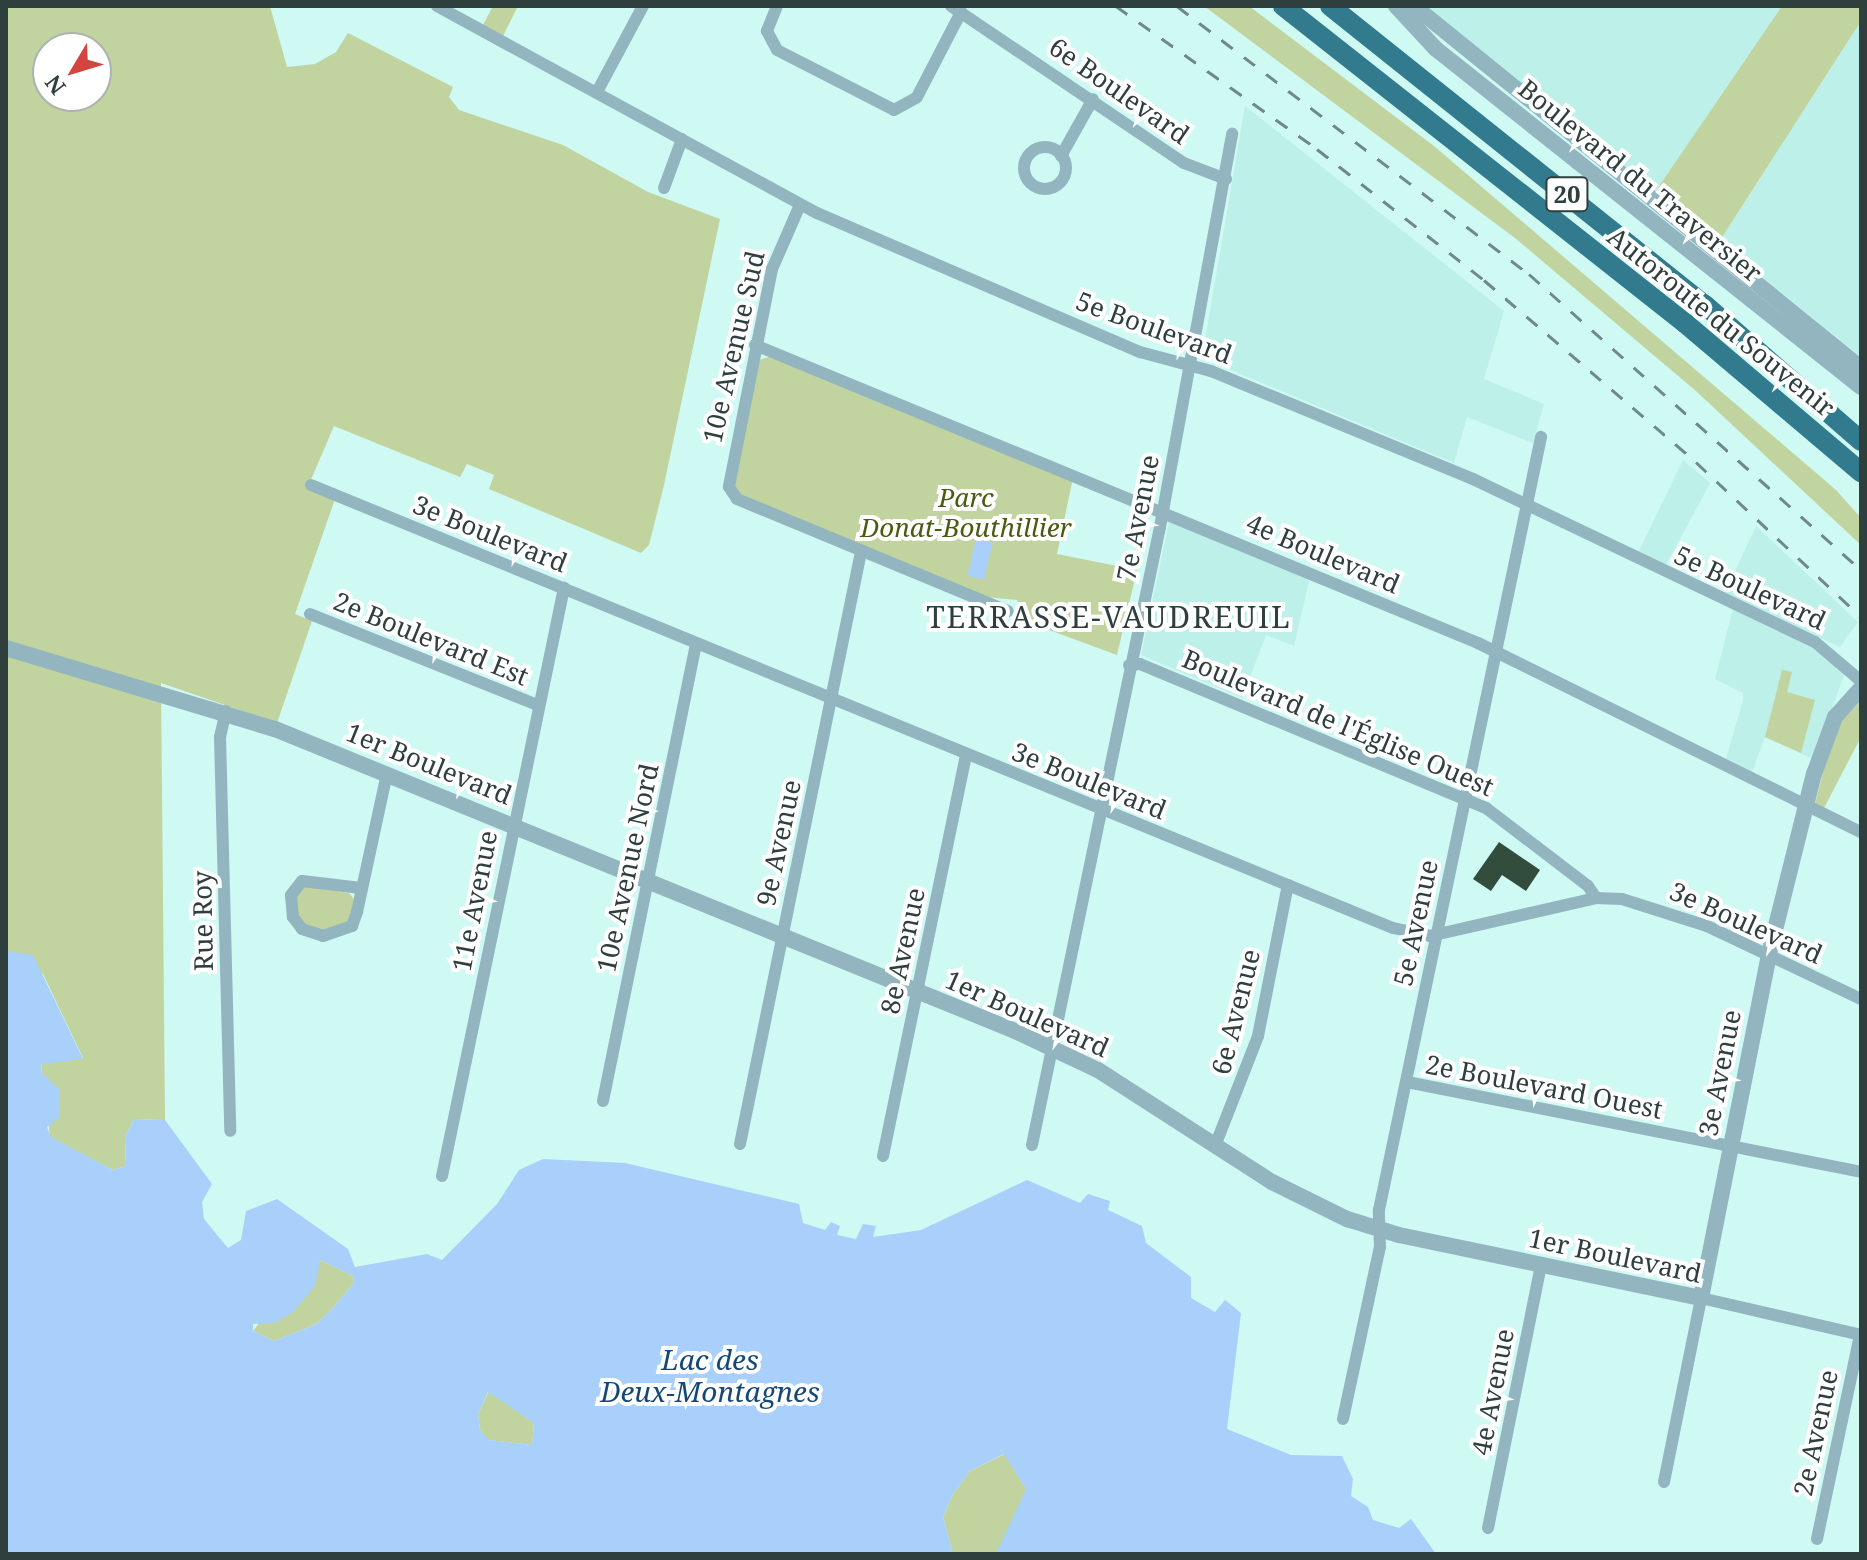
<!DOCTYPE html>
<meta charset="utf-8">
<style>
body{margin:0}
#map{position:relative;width:1867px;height:1560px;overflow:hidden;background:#cff9f3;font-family:"Noto Serif",serif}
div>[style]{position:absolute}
.built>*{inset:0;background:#bcf0e9}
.green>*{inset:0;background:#c1d39e}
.water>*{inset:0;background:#a8d0fb;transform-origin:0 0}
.building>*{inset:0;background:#334d3c}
.minor>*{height:12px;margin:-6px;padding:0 6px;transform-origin:6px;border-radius:6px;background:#92b5c0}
.minor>.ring{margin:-6px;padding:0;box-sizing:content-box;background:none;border:12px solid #92b5c0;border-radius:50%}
.tertiary>*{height:16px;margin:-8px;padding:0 8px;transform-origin:8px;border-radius:8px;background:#92b5c0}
.trunk>*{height:20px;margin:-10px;padding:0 10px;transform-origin:10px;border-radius:10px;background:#327a8d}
.rail>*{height:3px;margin-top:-1.5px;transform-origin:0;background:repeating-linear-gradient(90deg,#6f8a86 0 14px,transparent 0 28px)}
span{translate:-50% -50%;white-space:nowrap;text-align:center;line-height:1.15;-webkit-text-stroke:8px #fff;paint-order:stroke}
.shield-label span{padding:2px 6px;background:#fff;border:2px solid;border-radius:6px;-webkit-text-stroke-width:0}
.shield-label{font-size:24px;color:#2f3f3d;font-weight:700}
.street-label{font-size:26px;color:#2f3f3d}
.park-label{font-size:26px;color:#4a5b12;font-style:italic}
.water-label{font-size:28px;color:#144878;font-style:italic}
.quarter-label{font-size:30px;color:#2f3f3d;letter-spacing:2px}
.frame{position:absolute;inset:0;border:8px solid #2f3f3d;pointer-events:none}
.north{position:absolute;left:32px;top:32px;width:80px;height:80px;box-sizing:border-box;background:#fff;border:2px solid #acb2b1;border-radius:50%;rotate:232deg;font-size:22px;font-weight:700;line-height:32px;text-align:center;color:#2f3f3d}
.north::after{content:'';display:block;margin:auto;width:28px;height:36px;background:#d3453e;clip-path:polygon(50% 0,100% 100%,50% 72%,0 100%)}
</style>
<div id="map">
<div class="built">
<div style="clip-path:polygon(1426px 6px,1782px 6px,1655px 192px)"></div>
<div style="clip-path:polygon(1861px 21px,1861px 357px,1719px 242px)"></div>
<div style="clip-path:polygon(1245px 106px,1504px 311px,1484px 379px,1544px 404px,1533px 443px,1467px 417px,1454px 463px,1202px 358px)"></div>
<div style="clip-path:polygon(1683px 460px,1710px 483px,1666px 565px,1638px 553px)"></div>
<div style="clip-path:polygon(1169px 522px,1310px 577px,1294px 646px,1266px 635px,1242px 698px,1141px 655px)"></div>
<div style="clip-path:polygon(1756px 526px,1858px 622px,1840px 647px,1725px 593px)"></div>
<div style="clip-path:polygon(1733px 609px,1809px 645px,1845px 673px,1813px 759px,1765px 737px,1751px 775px,1725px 762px,1743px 701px,1743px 693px,1715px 679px)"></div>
</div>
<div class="green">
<div style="clip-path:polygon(evenodd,6px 6px,270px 6px,287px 67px,315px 64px,336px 52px,348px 33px,453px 87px,449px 97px,459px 110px,563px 145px,648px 192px,720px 219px,664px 485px,649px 545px,641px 553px,489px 489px,494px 475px,467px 464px,460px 477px,334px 426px,307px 489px,335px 499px,295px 614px,312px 621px,277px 723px,161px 683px,165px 1120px,134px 1119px,125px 1137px,126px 1166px,113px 1170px,50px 1137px,41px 1063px,83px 1058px,43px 974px,6px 951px,6px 6px,48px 48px,96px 48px,96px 96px,48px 96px,48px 48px)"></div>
<div style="clip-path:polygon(493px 6px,518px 6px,503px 36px,483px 25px)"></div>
<div style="clip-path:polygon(1204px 6px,1249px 6px,1434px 146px,1836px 490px,1861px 518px,1861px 545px,1696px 391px,1515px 238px)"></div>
<div style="clip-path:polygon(1782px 6px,1861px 6px,1861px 21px,1719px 242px,1655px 192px)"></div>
<div style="clip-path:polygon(769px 357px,1073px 478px,1057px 554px,1137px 570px,1117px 655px,1033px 624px,1017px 600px,986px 597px,742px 496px,733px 483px,759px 360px)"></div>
<div style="clip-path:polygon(1782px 670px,1792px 672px,1787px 692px,1815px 700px,1801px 753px,1765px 737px)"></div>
<div style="clip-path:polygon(1861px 701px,1861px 737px,1824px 808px,1815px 804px,1826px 761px,1841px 721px)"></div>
<div style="clip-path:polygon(305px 886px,349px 893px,354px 899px,349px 921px,327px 932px,307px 926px,298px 915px,296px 896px)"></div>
<div style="clip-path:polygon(320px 1260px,353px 1276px,354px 1283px,332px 1309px,316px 1324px,274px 1341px,253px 1331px,261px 1321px,275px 1323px,314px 1278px)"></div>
<div style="clip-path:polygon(489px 1391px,534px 1423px,532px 1445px,488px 1440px,480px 1430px,478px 1414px)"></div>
<div style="clip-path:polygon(1005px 1454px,1026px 1489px,1025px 1502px,996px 1554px,953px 1554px,943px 1517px,953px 1494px,970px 1471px)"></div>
</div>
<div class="water">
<div style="left:976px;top:539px;width:17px;height:38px;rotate:13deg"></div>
<div style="clip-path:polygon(evenodd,6px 951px,33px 955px,83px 1059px,41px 1064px,42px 1073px,59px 1089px,59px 1118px,47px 1127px,51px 1137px,113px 1170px,126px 1166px,125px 1137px,134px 1119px,165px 1120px,212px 1184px,202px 1202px,204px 1219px,228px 1248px,241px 1240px,246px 1211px,277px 1199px,348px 1249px,355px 1267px,427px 1254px,442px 1260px,497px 1204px,519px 1170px,543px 1159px,625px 1163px,799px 1204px,803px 1223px,825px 1230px,831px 1222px,840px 1226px,837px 1235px,856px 1239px,863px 1224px,876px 1226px,873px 1237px,921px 1230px,1027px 1180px,1080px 1203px,1088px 1194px,1110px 1201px,1108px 1210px,1142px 1226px,1146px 1243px,1191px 1277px,1191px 1298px,1215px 1312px,1225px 1300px,1241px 1313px,1227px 1429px,1291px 1455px,1342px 1456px,1353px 1479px,1351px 1496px,1368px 1507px,1373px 1520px,1399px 1528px,1411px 1519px,1436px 1554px,996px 1554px,1026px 1489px,1004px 1454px,970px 1471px,953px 1494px,943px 1517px,953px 1554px,6px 1554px,6px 951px,320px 1260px,353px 1276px,354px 1283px,332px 1309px,316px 1324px,274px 1341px,253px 1331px,253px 1324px,275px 1323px,293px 1312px,315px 1286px,320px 1260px,6px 951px,488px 1392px,534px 1423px,532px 1445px,489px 1440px,480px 1430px,478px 1414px,488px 1392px)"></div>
</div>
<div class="building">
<div style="clip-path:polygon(1499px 842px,1540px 870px,1526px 891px,1502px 875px,1491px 891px,1473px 879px)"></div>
</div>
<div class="minor">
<div style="left:437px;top:6px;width:433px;rotate:28.6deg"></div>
<div style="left:817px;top:213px;width:352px;rotate:23.3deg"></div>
<div style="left:1140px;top:352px;width:73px;rotate:15deg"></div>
<div style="left:1211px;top:371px;width:283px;rotate:22.4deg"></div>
<div style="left:1473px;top:479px;width:379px;rotate:25.5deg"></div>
<div style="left:1815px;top:642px;width:60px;rotate:40.3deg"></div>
<div style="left:777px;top:6px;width:27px;rotate:112deg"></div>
<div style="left:767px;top:31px;width:21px;rotate:62deg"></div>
<div style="left:777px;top:50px;width:131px;rotate:27.1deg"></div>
<div style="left:894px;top:110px;width:26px;rotate:-29deg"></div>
<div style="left:917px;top:97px;width:96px;rotate:-62.6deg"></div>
<div style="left:951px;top:6px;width:281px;rotate:34deg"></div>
<div style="left:1184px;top:163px;width:45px;rotate:20.9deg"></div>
<div style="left:597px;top:92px;width:98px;rotate:-61.9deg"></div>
<div class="ring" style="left:1024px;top:147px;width:30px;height:30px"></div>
<div style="left:1061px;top:156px;width:65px;rotate:-60.7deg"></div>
<div style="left:664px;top:188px;width:52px;rotate:-69.8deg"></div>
<div style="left:800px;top:205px;width:70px;rotate:113.6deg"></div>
<div style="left:772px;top:269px;width:222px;rotate:101.2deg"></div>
<div style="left:729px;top:487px;width:14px;rotate:56deg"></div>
<div style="left:737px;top:499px;width:293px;rotate:22.5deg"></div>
<div style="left:755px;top:345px;width:782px;rotate:22.4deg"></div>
<div style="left:1478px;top:643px;width:427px;rotate:26.3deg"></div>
<div style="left:311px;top:485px;width:1169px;rotate:22.27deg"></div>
<div style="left:1393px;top:928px;width:38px;rotate:12deg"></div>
<div style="left:1430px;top:936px;width:170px;rotate:-12.9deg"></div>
<div style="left:1596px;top:898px;width:26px;rotate:2deg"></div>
<div style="left:1622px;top:899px;width:89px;rotate:17.6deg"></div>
<div style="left:1707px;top:926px;width:170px;rotate:25.4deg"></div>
<div style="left:310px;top:614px;width:245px;rotate:21.8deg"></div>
<div style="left:1129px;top:665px;width:11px;rotate:-5deg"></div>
<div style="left:1140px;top:664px;width:375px;rotate:22.6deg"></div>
<div style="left:1486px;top:808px;width:128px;rotate:37.4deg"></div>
<div style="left:1588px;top:886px;width:14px;rotate:56deg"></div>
<div style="left:226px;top:711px;width:27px;rotate:103deg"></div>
<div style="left:220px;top:737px;width:394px;rotate:88.5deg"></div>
<div style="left:361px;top:888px;width:59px;rotate:-173.2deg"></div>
<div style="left:302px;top:881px;width:18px;rotate:128deg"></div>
<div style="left:291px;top:895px;width:22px;rotate:85deg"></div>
<div style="left:293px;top:917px;width:15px;rotate:53deg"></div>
<div style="left:302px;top:929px;width:22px;rotate:18deg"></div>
<div style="left:323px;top:936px;width:31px;rotate:-19deg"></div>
<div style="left:352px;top:926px;width:15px;rotate:-70deg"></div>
<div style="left:357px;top:912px;width:142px;rotate:-77.8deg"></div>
<div style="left:1407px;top:1082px;width:463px;rotate:11.2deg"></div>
<div style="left:603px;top:1101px;width:467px;rotate:-78.5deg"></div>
<div style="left:740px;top:1144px;width:604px;rotate:-78.45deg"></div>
<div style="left:1032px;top:1145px;width:631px;rotate:-78.3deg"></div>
<div style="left:1160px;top:527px;width:400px;rotate:-79.6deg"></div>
<div style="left:1215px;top:1146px;width:118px;rotate:-68.6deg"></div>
<div style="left:1258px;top:1036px;width:154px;rotate:-78.8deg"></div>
<div style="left:883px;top:1156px;width:409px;rotate:-78.3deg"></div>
<div style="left:442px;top:1176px;width:601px;rotate:-78.28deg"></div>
<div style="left:1343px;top:1419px;width:176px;rotate:-77.9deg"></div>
<div style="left:1380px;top:1247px;width:37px;rotate:-92deg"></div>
<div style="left:1379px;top:1210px;width:790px;rotate:-78.16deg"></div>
<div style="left:1664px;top:1482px;width:188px;rotate:-78.6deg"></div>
<div style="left:1701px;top:1298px;width:164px;rotate:13deg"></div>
<div style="left:1488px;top:1528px;width:268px;rotate:-78.6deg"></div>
<div style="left:1817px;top:1539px;width:208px;rotate:-78.1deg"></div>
</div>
<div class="tertiary">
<div style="left:1396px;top:6px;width:59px;rotate:47.1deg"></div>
<div style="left:1436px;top:49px;width:543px;rotate:38.5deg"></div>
<div style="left:1414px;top:6px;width:575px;rotate:39deg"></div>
<div style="left:6px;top:648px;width:281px;rotate:16.8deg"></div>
<div style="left:275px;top:729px;width:799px;rotate:22.2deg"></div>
<div style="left:1015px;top:1031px;width:92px;rotate:25.2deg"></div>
<div style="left:1098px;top:1070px;width:207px;rotate:32.8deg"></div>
<div style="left:1272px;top:1182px;width:84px;rotate:26.3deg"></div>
<div style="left:1347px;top:1219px;width:54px;rotate:17.1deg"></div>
<div style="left:1399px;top:1235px;width:309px;rotate:11.8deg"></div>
<div style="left:1701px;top:1298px;width:351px;rotate:-78.8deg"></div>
<div style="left:1769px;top:954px;width:186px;rotate:-76deg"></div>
<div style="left:1814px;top:774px;width:61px;rotate:-69.8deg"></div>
<div style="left:1835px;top:717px;width:39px;rotate:-48deg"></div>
</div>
<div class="trunk">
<div style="left:1283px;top:6px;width:512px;rotate:38.26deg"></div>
<div style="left:1685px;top:323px;width:231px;rotate:40.3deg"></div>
<div style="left:1330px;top:6px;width:480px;rotate:38.6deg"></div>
<div style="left:1705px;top:305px;width:207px;rotate:41.1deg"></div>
</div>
<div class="rail">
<div style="left:1116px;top:6px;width:247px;rotate:35.4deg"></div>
<div style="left:1317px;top:149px;width:212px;rotate:38.1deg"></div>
<div style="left:1484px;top:280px;width:279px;rotate:40.6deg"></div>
<div style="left:1696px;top:462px;width:226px;rotate:43.2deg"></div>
<div style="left:1177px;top:6px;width:442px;rotate:37.3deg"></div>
<div style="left:1529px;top:274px;width:445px;rotate:41.7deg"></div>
</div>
<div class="shield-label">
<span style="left:1567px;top:194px">20</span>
</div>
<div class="street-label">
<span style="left:1119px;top:91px;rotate:35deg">6e Boulevard</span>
<span style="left:1640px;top:181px;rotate:39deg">Boulevard du Traversier</span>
<span style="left:1721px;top:322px;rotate:39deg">Autoroute du Souvenir</span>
<span style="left:1154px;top:328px;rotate:20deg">5e Boulevard</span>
<span style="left:734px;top:347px;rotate:-77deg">10e Avenue Sud</span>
<span style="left:1138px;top:518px;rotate:-79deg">7e Avenue</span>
<span style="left:490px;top:534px;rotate:22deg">3e Boulevard</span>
<span style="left:1323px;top:554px;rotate:23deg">4e Boulevard</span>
<span style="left:1750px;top:588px;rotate:25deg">5e Boulevard</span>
<span style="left:431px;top:639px;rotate:22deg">2e Boulevard Est</span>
<span style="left:1338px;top:723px;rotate:23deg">Boulevard de l'Église Ouest</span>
<span style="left:429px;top:764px;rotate:22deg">1er Boulevard</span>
<span style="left:1089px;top:781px;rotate:22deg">3e Boulevard</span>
<span style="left:779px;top:843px;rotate:-78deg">9e Avenue</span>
<span style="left:628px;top:868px;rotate:-78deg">10e Avenue Nord</span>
<span style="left:475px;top:901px;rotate:-79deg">11e Avenue</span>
<span style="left:203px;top:921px;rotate:-91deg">Rue Roy</span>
<span style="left:1416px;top:923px;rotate:-78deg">5e Avenue</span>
<span style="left:1746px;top:923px;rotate:24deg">3e Boulevard</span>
<span style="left:903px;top:951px;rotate:-78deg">8e Avenue</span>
<span style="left:1236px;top:1012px;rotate:-76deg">6e Avenue</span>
<span style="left:1027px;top:1014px;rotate:24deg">1er Boulevard</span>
<span style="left:1720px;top:1073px;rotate:-79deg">3e Avenue</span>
<span style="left:1544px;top:1087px;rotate:11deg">2e Boulevard Ouest</span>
<span style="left:1615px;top:1256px;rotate:12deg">1er Boulevard</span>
<span style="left:1493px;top:1392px;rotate:-79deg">4e Avenue</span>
<span style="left:1816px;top:1433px;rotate:-78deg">2e Avenue</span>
</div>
<div class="park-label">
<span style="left:966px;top:513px">Parc<br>Donat-Bouthillier</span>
</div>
<div class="water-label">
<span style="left:710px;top:1375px">Lac des<br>Deux-Montagnes</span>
</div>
<div class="quarter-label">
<span style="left:1109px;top:617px">TERRASSE-VAUDREUIL</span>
</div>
<div class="frame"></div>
<div class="north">N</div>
</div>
